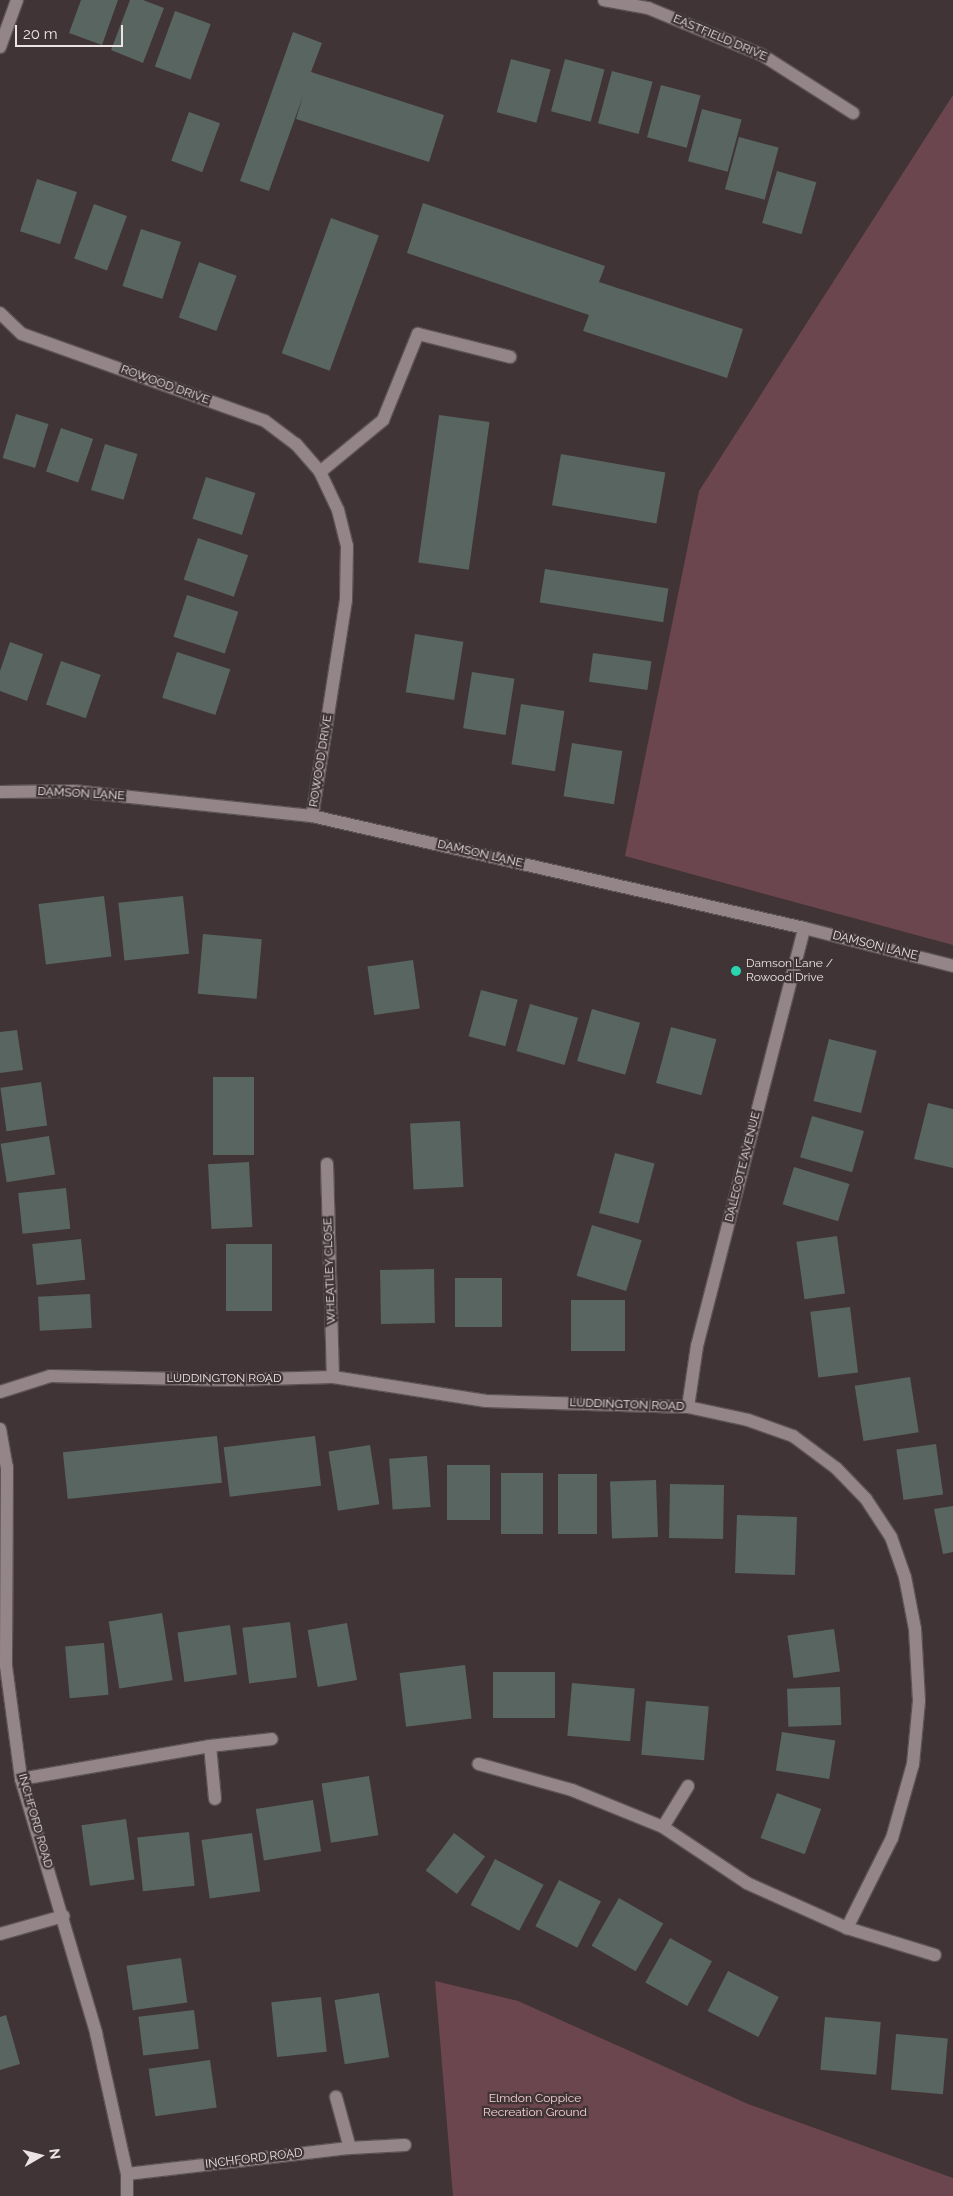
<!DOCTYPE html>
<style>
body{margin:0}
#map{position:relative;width:953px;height:2196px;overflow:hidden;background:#403436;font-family:Raleway,sans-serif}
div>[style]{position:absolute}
.green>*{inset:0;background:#6c464e}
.building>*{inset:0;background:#586561;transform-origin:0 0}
.roads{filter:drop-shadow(1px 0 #5d5355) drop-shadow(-1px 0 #5d5355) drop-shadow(0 1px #5d5355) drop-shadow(0 -1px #5d5355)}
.minor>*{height:12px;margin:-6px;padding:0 6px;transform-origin:6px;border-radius:6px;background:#948588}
.dots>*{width:14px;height:14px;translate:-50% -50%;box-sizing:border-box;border:2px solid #403436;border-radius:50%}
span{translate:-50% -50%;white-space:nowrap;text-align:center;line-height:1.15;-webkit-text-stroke:4.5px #403436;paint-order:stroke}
.street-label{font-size:12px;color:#ebe3e4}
.poi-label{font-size:12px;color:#ebe3e4}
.left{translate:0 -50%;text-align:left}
.park-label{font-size:12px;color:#f8d1d8}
.north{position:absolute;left:15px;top:2131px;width:50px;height:50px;-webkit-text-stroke:4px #403436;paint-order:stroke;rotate:82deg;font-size:14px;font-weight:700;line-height:20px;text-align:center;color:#ebe3e4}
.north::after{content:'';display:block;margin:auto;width:18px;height:22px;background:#ebe3e4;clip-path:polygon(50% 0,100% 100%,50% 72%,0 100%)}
.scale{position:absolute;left:15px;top:25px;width:108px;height:22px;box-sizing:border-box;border:2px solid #ebe3e4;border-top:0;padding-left:6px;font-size:15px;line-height:18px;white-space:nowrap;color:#ebe3e4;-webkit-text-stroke:4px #403436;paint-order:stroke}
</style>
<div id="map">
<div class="green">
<div style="clip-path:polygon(953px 95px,953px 945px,625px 856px,699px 491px)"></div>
<div style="clip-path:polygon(435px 1981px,518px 2001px,748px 2104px,953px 2178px,953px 2196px,453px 2196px)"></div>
</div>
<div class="building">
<div style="clip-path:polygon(81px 0,118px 0,102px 45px,69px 33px)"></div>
<div style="clip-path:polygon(130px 0,143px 0,164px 8px,143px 63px,111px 50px)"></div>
<div style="left:175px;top:11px;width:38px;height:59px;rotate:20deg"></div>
<div style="clip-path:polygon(293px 32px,322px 43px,311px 72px,444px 115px,429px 162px,296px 119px,303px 96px,269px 191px,240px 181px)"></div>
<div style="left:511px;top:59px;width:41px;height:55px;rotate:15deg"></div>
<div style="left:565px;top:59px;width:41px;height:54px;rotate:15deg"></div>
<div style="left:612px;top:71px;width:42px;height:54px;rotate:15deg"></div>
<div style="left:661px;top:85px;width:41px;height:54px;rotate:15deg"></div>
<div style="left:702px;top:109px;width:41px;height:54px;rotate:15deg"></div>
<div style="left:189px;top:112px;width:33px;height:52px;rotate:20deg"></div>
<div style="left:739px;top:137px;width:41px;height:54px;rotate:15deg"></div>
<div style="left:777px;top:171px;width:41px;height:54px;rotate:16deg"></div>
<div style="left:37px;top:179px;width:42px;height:55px;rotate:18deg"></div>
<div style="clip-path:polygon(423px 203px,605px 266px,599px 282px,743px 329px,727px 378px,583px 331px,589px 315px,407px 253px)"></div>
<div style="left:94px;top:204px;width:35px;height:58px;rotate:20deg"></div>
<div style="left:331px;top:218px;width:51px;height:144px;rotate:20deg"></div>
<div style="left:141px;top:229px;width:42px;height:60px;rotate:18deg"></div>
<div style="left:199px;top:262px;width:40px;height:59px;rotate:20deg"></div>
<div style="left:16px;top:414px;width:34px;height:46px;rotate:17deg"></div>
<div style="left:439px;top:415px;width:51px;height:149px;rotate:8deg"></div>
<div style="left:61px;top:428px;width:34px;height:46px;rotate:19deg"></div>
<div style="left:105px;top:444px;width:34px;height:48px;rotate:17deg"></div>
<div style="left:561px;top:454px;width:106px;height:52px;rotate:10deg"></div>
<div style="left:206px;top:477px;width:52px;height:44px;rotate:18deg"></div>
<div style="left:198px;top:538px;width:53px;height:44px;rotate:19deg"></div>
<div style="left:545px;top:569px;width:125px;height:34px;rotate:9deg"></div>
<div style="left:187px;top:595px;width:54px;height:44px;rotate:18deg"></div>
<div style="left:415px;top:634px;width:49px;height:59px;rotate:9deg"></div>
<div style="clip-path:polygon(10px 642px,43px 654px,27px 701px,0 691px,0 671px)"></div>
<div style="left:177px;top:652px;width:56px;height:48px;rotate:18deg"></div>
<div style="left:593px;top:653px;width:59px;height:29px;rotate:8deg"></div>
<div style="left:61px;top:661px;width:42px;height:46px;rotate:19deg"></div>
<div style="left:472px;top:672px;width:43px;height:57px;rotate:9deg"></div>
<div style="left:521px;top:704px;width:44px;height:61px;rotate:9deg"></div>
<div style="left:572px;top:743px;width:51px;height:54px;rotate:9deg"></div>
<div style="left:104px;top:896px;width:61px;height:66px;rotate:83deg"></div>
<div style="left:183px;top:896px;width:58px;height:65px;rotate:84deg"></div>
<div style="left:203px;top:934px;width:59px;height:60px;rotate:5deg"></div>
<div style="left:413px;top:960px;width:49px;height:46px;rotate:82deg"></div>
<div style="left:481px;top:990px;width:38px;height:48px;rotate:15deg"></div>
<div style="left:530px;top:1004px;width:50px;height:49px;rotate:16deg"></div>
<div style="left:592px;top:1009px;width:50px;height:54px;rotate:16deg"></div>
<div style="left:671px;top:1027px;width:47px;height:58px;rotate:15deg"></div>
<div style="clip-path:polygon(17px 1030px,23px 1070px,0 1073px,0 1032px)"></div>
<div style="left:829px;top:1039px;width:49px;height:64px;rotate:14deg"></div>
<div style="left:213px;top:1077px;width:41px;height:78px"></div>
<div style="left:41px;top:1082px;width:44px;height:41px;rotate:82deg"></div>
<div style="clip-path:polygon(928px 1103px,953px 1109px,953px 1168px,914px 1159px)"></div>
<div style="left:812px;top:1116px;width:54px;height:43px;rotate:16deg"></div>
<div style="left:460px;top:1121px;width:66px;height:50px;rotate:87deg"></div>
<div style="left:49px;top:1136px;width:39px;height:49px;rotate:81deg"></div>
<div style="left:615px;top:1153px;width:41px;height:62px;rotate:15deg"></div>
<div style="left:249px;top:1162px;width:65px;height:41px;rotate:87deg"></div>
<div style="left:794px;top:1167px;width:58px;height:39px;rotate:17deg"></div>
<div style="left:66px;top:1188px;width:41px;height:48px;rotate:84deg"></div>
<div style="left:592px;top:1225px;width:52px;height:53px;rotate:17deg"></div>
<div style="left:837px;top:1236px;width:58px;height:41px;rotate:82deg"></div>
<div style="left:81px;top:1239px;width:41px;height:49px;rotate:84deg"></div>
<div style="left:226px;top:1244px;width:46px;height:67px"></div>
<div style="left:434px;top:1269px;width:54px;height:54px;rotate:89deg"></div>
<div style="left:502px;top:1278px;width:49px;height:47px;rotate:90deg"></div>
<div style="left:90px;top:1294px;width:34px;height:52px;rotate:87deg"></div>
<div style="left:571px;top:1300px;width:54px;height:51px"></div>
<div style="left:850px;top:1307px;width:66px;height:40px;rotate:83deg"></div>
<div style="left:910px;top:1377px;width:56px;height:56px;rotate:81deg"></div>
<div style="left:217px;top:1436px;width:47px;height:155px;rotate:84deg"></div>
<div style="left:315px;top:1436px;width:50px;height:92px;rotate:83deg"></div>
<div style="left:936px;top:1444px;width:51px;height:40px;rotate:82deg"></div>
<div style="left:370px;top:1445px;width:60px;height:42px;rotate:81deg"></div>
<div style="left:427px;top:1456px;width:51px;height:38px;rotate:86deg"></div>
<div style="left:447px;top:1465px;width:43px;height:55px"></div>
<div style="left:501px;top:1473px;width:42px;height:61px"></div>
<div style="left:558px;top:1474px;width:39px;height:60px"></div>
<div style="left:656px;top:1480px;width:57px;height:46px;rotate:88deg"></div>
<div style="left:670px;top:1484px;width:54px;height:54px;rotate:1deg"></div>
<div style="clip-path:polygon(953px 1506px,953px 1552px,943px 1554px,934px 1509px)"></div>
<div style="left:737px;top:1515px;width:60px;height:58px;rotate:2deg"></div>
<div style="left:162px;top:1613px;width:68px;height:54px;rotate:81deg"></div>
<div style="left:290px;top:1622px;width:56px;height:48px;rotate:83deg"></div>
<div style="left:347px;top:1623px;width:58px;height:40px;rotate:80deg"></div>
<div style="left:230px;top:1625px;width:50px;height:53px;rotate:82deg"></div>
<div style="left:834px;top:1629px;width:43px;height:47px;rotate:82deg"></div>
<div style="left:104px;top:1643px;width:52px;height:39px;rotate:85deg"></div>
<div style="left:465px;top:1665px;width:54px;height:66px;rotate:83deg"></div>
<div style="left:493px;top:1672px;width:62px;height:46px"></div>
<div style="left:572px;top:1683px;width:63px;height:53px;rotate:5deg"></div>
<div style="left:840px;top:1687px;width:38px;height:53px;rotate:88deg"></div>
<div style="left:646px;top:1701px;width:63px;height:54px;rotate:5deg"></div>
<div style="left:782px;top:1732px;width:54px;height:39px;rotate:9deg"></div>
<div style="left:369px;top:1776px;width:60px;height:48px;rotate:81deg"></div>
<div style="left:777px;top:1793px;width:47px;height:48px;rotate:20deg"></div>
<div style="left:313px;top:1800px;width:52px;height:58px;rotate:81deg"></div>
<div style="left:126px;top:1819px;width:61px;height:45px;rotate:82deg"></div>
<div style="left:189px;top:1832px;width:54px;height:52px;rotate:84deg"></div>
<div style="left:252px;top:1833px;width:59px;height:51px;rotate:82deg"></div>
<div style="left:454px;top:1833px;width:39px;height:47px;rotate:37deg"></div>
<div style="left:495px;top:1859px;width:55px;height:52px;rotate:28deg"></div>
<div style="left:559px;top:1880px;width:47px;height:52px;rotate:27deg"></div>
<div style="left:619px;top:1898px;width:51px;height:55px;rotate:30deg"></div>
<div style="left:670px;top:1938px;width:48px;height:51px;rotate:29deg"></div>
<div style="left:181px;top:1958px;width:45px;height:55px;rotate:82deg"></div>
<div style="left:728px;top:1971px;width:57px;height:45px;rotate:27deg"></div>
<div style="left:379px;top:1993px;width:65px;height:45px;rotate:81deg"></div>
<div style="left:321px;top:1997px;width:55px;height:50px;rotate:84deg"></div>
<div style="left:194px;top:2010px;width:39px;height:56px;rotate:83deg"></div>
<div style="clip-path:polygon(6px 2015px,20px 2064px,0 2070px,0 2017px)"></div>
<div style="left:825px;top:2017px;width:56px;height:53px;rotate:5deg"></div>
<div style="left:896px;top:2034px;width:52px;height:56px;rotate:5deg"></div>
<div style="left:210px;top:2060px;width:48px;height:62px;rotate:82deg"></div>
</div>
<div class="roads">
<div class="minor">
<div style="left:604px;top:0;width:45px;rotate:10.3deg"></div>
<div style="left:648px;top:8px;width:123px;rotate:22.4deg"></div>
<div style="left:762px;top:55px;width:108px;rotate:32.5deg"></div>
<div style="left:0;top:47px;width:50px;rotate:-70.1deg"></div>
<div style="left:0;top:313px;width:30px;rotate:44deg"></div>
<div style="left:22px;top:334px;width:258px;rotate:19.7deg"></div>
<div style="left:265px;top:421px;width:39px;rotate:37deg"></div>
<div style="left:296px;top:444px;width:37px;rotate:49deg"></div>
<div style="left:320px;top:472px;width:42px;rotate:64.7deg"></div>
<div style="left:338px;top:510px;width:37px;rotate:76deg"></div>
<div style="left:347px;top:546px;width:54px;rotate:91.1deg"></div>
<div style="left:346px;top:600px;width:219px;rotate:98.9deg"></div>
<div style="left:320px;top:472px;width:82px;rotate:-39.5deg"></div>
<div style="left:383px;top:420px;width:93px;rotate:-67.9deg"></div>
<div style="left:418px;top:334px;width:95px;rotate:14deg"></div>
<div style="left:0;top:792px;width:73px;rotate:-0.8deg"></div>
<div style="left:73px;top:791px;width:240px;rotate:6deg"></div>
<div style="left:312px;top:816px;width:505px;rotate:12.82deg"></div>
<div style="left:804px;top:928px;width:154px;rotate:14.3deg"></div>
<div style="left:327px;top:1164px;width:213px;rotate:88.4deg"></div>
<div style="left:0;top:1392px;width:52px;rotate:-17.7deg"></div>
<div style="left:50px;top:1376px;width:181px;rotate:1.3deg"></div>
<div style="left:231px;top:1380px;width:102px;rotate:-1.7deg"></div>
<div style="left:333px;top:1377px;width:155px;rotate:8.9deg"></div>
<div style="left:486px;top:1401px;width:202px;rotate:1.7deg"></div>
<div style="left:688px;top:1407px;width:61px;rotate:12.2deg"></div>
<div style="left:748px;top:1420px;width:48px;rotate:19.6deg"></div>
<div style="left:793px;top:1436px;width:54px;rotate:36.7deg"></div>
<div style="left:836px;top:1468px;width:43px;rotate:45.9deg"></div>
<div style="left:866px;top:1499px;width:45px;rotate:56.7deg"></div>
<div style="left:891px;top:1537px;width:42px;rotate:70.7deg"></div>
<div style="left:905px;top:1577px;width:53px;rotate:79.1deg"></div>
<div style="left:915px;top:1629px;width:72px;rotate:86.8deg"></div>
<div style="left:919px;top:1701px;width:63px;rotate:95.4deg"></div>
<div style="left:913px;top:1764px;width:77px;rotate:105.8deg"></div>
<div style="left:892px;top:1838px;width:101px;rotate:116.6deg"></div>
<div style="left:847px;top:1928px;width:110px;rotate:-155.8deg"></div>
<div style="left:747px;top:1883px;width:101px;rotate:-146.3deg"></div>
<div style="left:663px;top:1827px;width:98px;rotate:-157.9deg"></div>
<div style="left:572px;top:1790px;width:97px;rotate:-164.4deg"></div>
<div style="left:688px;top:1407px;width:62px;rotate:-81.6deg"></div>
<div style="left:697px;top:1346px;width:431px;rotate:-75.6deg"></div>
<div style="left:0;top:1429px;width:39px;rotate:80deg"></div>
<div style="left:7px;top:1467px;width:199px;rotate:90.3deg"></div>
<div style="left:6px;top:1666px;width:114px;rotate:82.4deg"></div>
<div style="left:21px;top:1779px;width:265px;rotate:73.5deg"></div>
<div style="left:96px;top:2033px;width:144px;rotate:77.6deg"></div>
<div style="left:127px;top:2174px;width:22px;rotate:90deg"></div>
<div style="left:210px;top:1746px;width:53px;rotate:84.6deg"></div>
<div style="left:21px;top:1779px;width:192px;rotate:-9.9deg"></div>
<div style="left:210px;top:1746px;width:62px;rotate:-6.4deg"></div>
<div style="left:663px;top:1827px;width:48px;rotate:-58.6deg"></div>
<div style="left:847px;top:1928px;width:92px;rotate:17.1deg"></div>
<div style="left:0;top:1934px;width:66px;rotate:-15.9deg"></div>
<div style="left:350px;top:2148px;width:55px;rotate:-3.1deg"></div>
<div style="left:127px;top:2174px;width:225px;rotate:-6.7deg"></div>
<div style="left:350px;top:2148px;width:53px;rotate:-105.4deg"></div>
</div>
</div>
<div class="dots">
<div style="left:736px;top:971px;background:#28d5ad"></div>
</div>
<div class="street-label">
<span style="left:720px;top:38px;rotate:23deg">EASTFIELD DRIVE</span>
<span style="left:165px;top:385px;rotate:20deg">ROWOOD DRIVE</span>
<span style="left:321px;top:761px;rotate:-81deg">ROWOOD DRIVE</span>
<span style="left:81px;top:794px;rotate:3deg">DAMSON LANE</span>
<span style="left:480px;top:854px;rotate:13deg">DAMSON LANE</span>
<span style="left:875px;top:946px;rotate:14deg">DAMSON LANE</span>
<span style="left:743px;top:1167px;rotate:-76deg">DALECOTE AVENUE</span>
<span style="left:330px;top:1271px;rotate:-92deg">WHEATLEY CLOSE</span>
<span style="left:224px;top:1379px">LUDDINGTON ROAD</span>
<span style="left:627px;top:1405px;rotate:2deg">LUDDINGTON ROAD</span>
<span style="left:35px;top:1821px;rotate:74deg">INCHFORD ROAD</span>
<span style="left:254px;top:2159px;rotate:-7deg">INCHFORD ROAD</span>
</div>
<div class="poi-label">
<span class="left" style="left:746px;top:971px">Damson Lane /<br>Rowood Drive</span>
</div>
<div class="park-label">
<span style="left:535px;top:2106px">Elmdon Coppice<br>Recreation Ground</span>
</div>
<div class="north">N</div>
<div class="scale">20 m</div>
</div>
